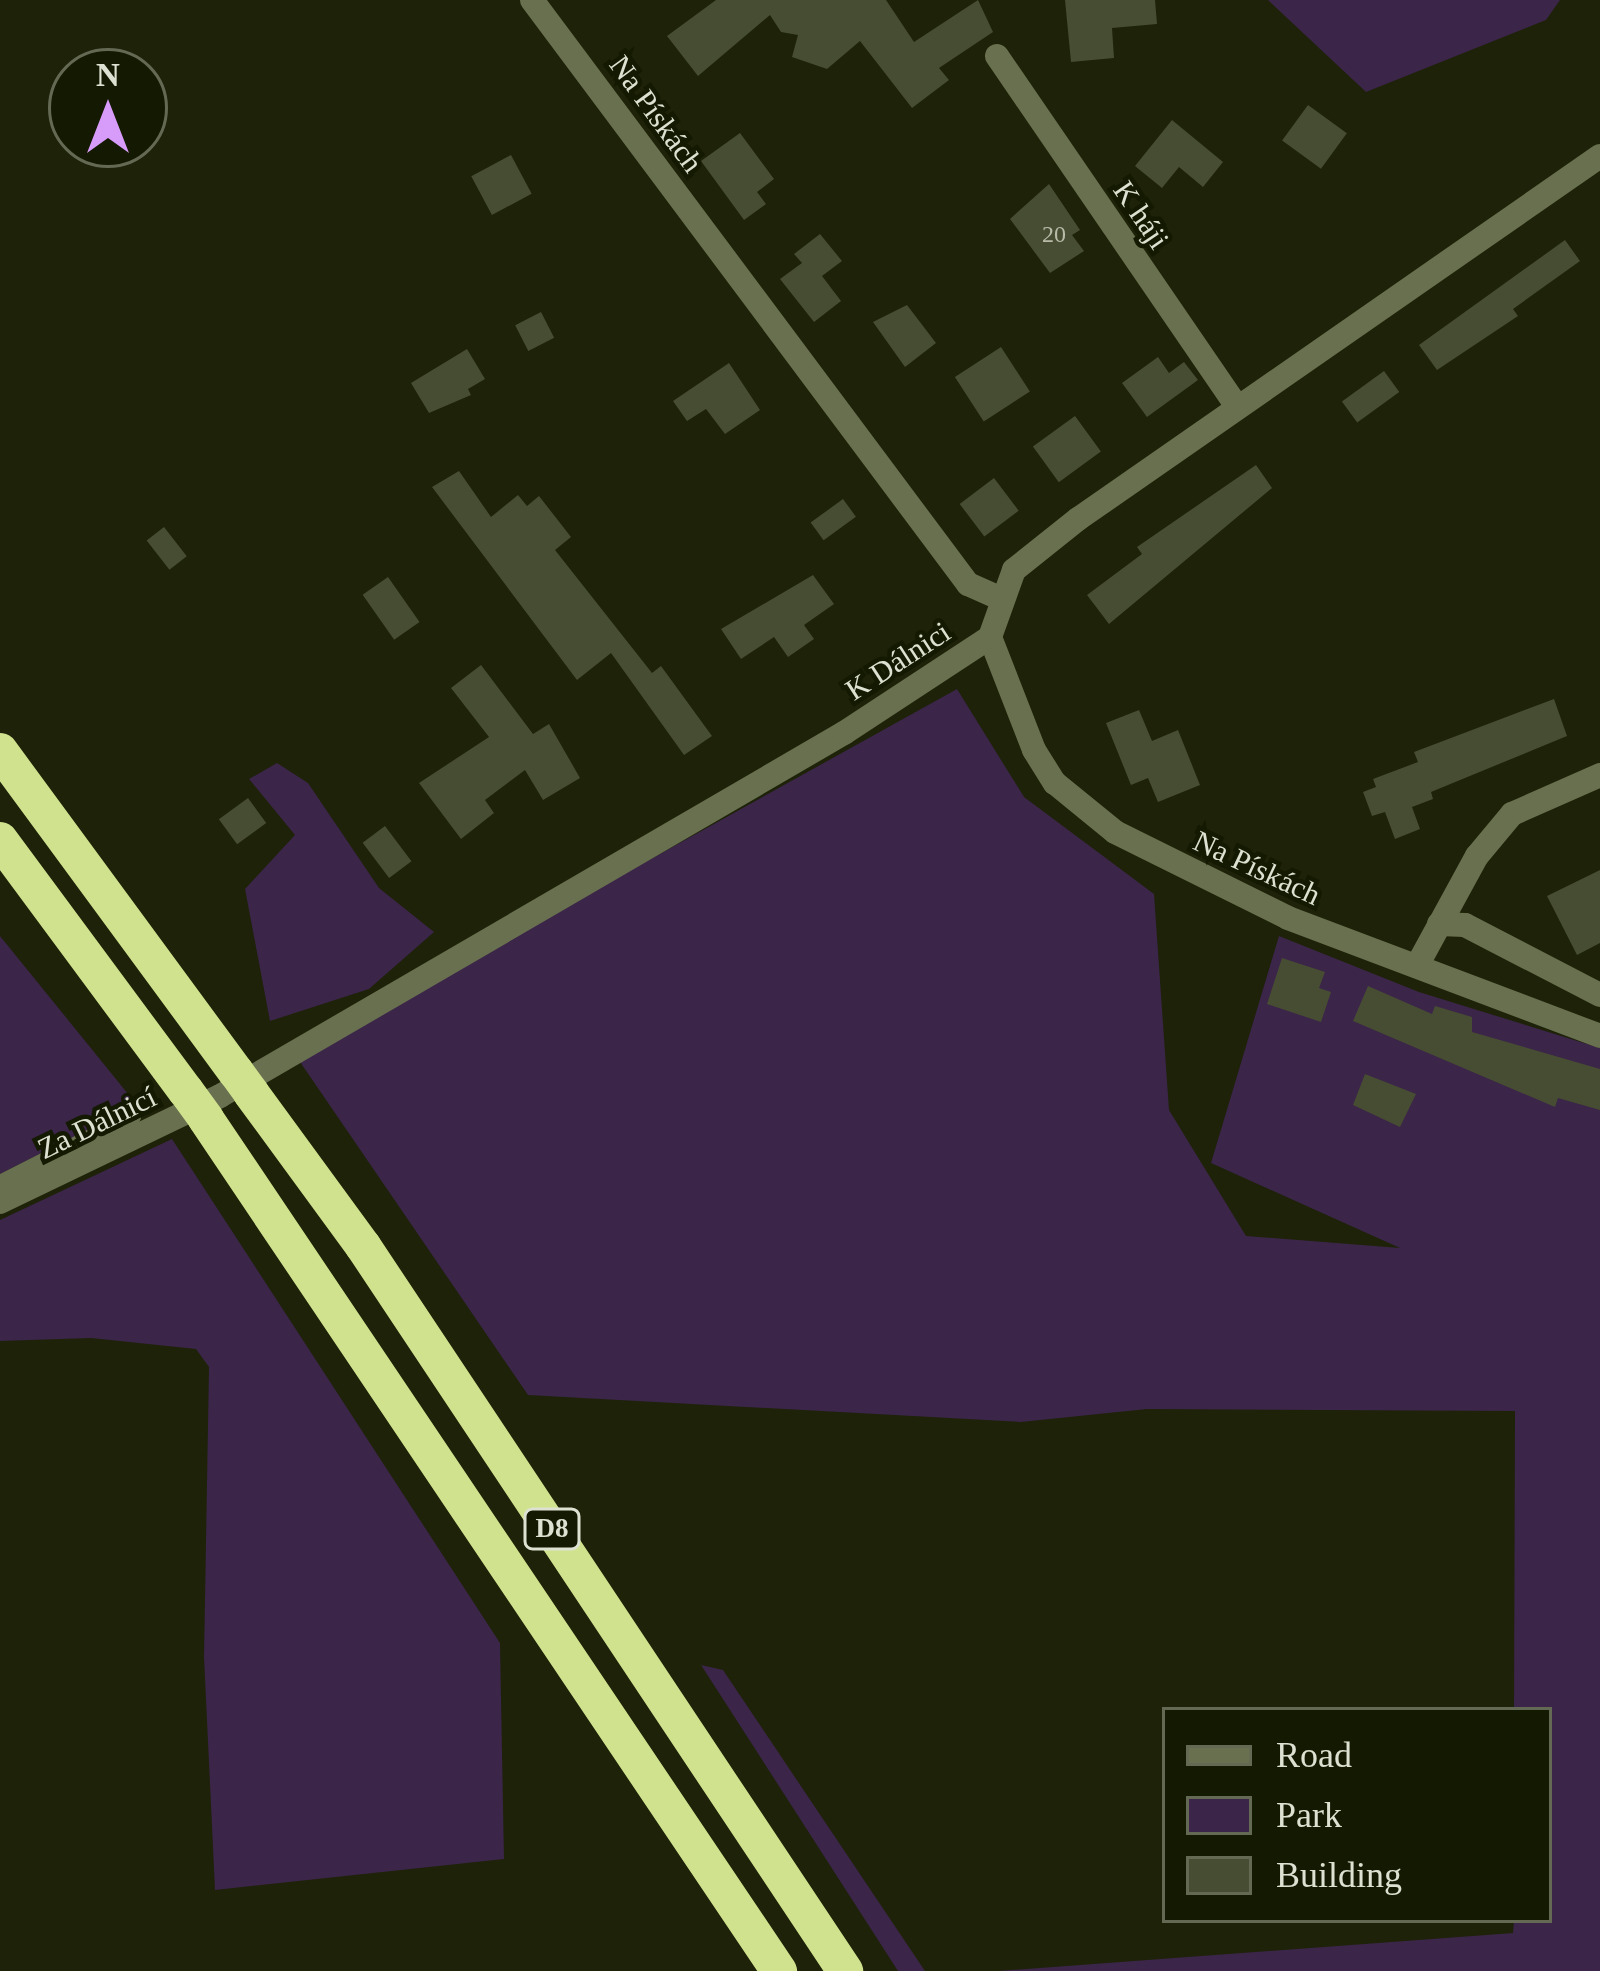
<!DOCTYPE html>
<meta charset="utf-8">
<style>
body{margin:0}
#map{position:relative;width:1600px;height:1971px;overflow:hidden;background:#1d2208;font-family:"Times New Roman",serif}
div>[style]{position:absolute}
.green>*{inset:0;background:#3b2548}
.building>*{inset:0;background:#474d32;transform-origin:0 0}
.lane>*{height:18px;margin:-9px;padding:0 9px;transform-origin:9px;border-radius:9px;background:#68704f}
.street>*{height:24px;margin:-12px;padding:0 12px;transform-origin:12px;border-radius:12px;background:#68704f}
.highway>*{height:36px;margin:-18px;padding:0 18px;transform-origin:18px;border-radius:18px;background:#d0e28e}
.highway-bridge>*{height:36px;margin:-18px;padding:0 18px;transform-origin:18px;border-radius:18px;background:#d0e28e}
span{translate:-50% -50%;white-space:nowrap;text-align:center;line-height:1.15;-webkit-text-stroke:9px #141901;paint-order:stroke}
.number-label{font-size:24px;color:#b8bca9}
.number-label span{-webkit-text-stroke-width:0}
.shield-label span{padding:3px 9px;background:#141901;border:3px solid;border-radius:9px;-webkit-text-stroke-width:0}
.shield-label{font-size:27px;color:#dde1d1;font-weight:700}
.street-label{font-size:30px;color:#dde1d1}
.legend{position:absolute;left:1162px;top:1707px;width:390px;height:216px;box-sizing:border-box;background:#141901;border:3px solid #646954;margin:0;padding:15px 21px;list-style:none;font-size:36px;color:#dde1d1}
.legend li{display:flex;align-items:center;gap:24px;height:60px}
.legend b{width:60px;border:3px solid #646954}
.north{position:absolute;left:48px;top:48px;width:120px;height:120px;box-sizing:border-box;background:#141901;border:3px solid #646954;border-radius:50%;rotate:0deg;font-size:33px;font-weight:700;line-height:48px;text-align:center;color:#dde1d1}
.north::after{content:'';display:block;margin:auto;width:42px;height:54px;background:#d79bf9;clip-path:polygon(50% 0,100% 100%,50% 72%,0 100%)}
</style>
<div id="map">
<div class="green">
<div style="clip-path:polygon(1268px 0,1560px 0,1546px 20px,1366px 92px)"></div>
<div style="clip-path:polygon(957px 689px,1024px 797px,1154px 894px,1169px 1110px,1246px 1236px,1400px 1248px,1211px 1163px,1279px 936px,1419px 992px,1600px 1048px,1600px 1971px,998px 1971px,1513px 1933px,1514px 1920px,1549px 1920px,1549px 1710px,1514px 1710px,1515px 1411px,1147px 1409px,1021px 1422px,528px 1395px,296px 1056px)"></div>
<div style="clip-path:polygon(277px 763px,308px 783px,379px 888px,434px 932px,369px 989px,270px 1021px,245px 889px,295px 835px,249px 779px)"></div>
<div style="clip-path:polygon(0 936px,137px 1105px,0 1174px)"></div>
<div style="clip-path:polygon(172px 1139px,500px 1643px,504px 1859px,215px 1890px,204px 1657px,209px 1367px,196px 1349px,91px 1338px,0 1341px,0 1220px)"></div>
<div style="clip-path:polygon(701px 1665px,723px 1670px,925px 1971px,898px 1971px)"></div>
</div>
<div class="building">
<div style="clip-path:polygon(716px 0,886px 0,914px 42px,978px 0,993px 32px,939px 68px,949px 80px,912px 108px,860px 41px,827px 69px,792px 57px,798px 35px,781px 32px,770px 15px,698px 76px,667px 36px)"></div>
<div style="clip-path:polygon(1065px 0,1155px 0,1157px 24px,1112px 28px,1114px 58px,1071px 62px)"></div>
<div style="left:1308px;top:105px;width:48px;height:44px;rotate:36deg"></div>
<div style="clip-path:polygon(1172px 120px,1223px 162px,1203px 187px,1179px 167px,1162px 188px,1135px 166px)"></div>
<div style="clip-path:polygon(740px 133px,774px 179px,757px 192px,766px 204px,744px 220px,701px 161px)"></div>
<div style="left:511px;top:155px;width:44px;height:45px;rotate:62deg"></div>
<div style="clip-path:polygon(1049px 184px,1080px 230px,1072px 235px,1084px 251px,1050px 273px,1010px 219px)"></div>
<div style="clip-path:polygon(820px 234px,842px 261px,822px 276px,841px 301px,814px 322px,780px 279px,802px 263px,794px 254px)"></div>
<div style="clip-path:polygon(1565px 240px,1580px 261px,1513px 309px,1518px 316px,1437px 370px,1419px 345px)"></div>
<div style="clip-path:polygon(907px 305px,936px 343px,905px 367px,873px 322px)"></div>
<div style="left:541px;top:312px;width:29px;height:29px;rotate:63deg"></div>
<div style="left:1001px;top:347px;width:53px;height:55px;rotate:57deg"></div>
<div style="clip-path:polygon(467px 349px,485px 379px,468px 389px,471px 395px,429px 413px,411px 383px)"></div>
<div style="clip-path:polygon(1158px 357px,1169px 373px,1184px 362px,1198px 380px,1147px 417px,1122px 383px)"></div>
<div style="clip-path:polygon(729px 363px,760px 410px,725px 434px,706px 409px,687px 421px,673px 401px)"></div>
<div style="left:1384px;top:371px;width:26px;height:52px;rotate:54deg"></div>
<div style="left:1075px;top:416px;width:44px;height:52px;rotate:54deg"></div>
<div style="clip-path:polygon(1256px 465px,1272px 488px,1109px 624px,1087px 595px,1142px 554px,1137px 547px)"></div>
<div style="clip-path:polygon(459px 471px,491px 517px,518px 495px,527px 506px,539px 496px,571px 537px,555px 550px,652px 673px,661px 666px,712px 736px,684px 755px,611px 653px,577px 680px,432px 487px)"></div>
<div style="left:994px;top:478px;width:41px;height:43px;rotate:53deg"></div>
<div style="left:843px;top:499px;width:22px;height:40px;rotate:54deg"></div>
<div style="left:164px;top:527px;width:37px;height:22px;rotate:52deg"></div>
<div style="clip-path:polygon(813px 575px,834px 604px,804px 625px,814px 639px,788px 657px,774px 637px,741px 659px,721px 629px)"></div>
<div style="left:388px;top:577px;width:55px;height:31px;rotate:55deg"></div>
<div style="clip-path:polygon(481px 665px,533px 734px,549px 724px,580px 778px,543px 800px,525px 770px,485px 800px,494px 813px,461px 839px,419px 783px,489px 737px,451px 688px)"></div>
<div style="clip-path:polygon(1554px 699px,1567px 736px,1431px 792px,1433px 799px,1412px 807px,1420px 829px,1395px 839px,1385px 812px,1372px 816px,1363px 792px,1376px 787px,1373px 779px,1418px 762px,1414px 752px)"></div>
<div style="clip-path:polygon(1139px 710px,1152px 741px,1178px 730px,1200px 785px,1158px 802px,1148px 778px,1131px 785px,1106px 723px)"></div>
<div style="left:248px;top:798px;width:31px;height:36px;rotate:54deg"></div>
<div style="left:385px;top:826px;width:44px;height:28px;rotate:53deg"></div>
<div style="clip-path:polygon(1600px 870px,1600px 943px,1577px 955px,1547px 896px)"></div>
<div style="clip-path:polygon(1282px 958px,1325px 972px,1319px 988px,1331px 992px,1321px 1022px,1267px 1004px)"></div>
<div style="clip-path:polygon(1368px 986px,1432px 1014px,1435px 1006px,1472px 1017px,1472px 1032px,1600px 1069px,1600px 1110px,1558px 1098px,1555px 1107px,1353px 1021px)"></div>
<div style="clip-path:polygon(1365px 1074px,1416px 1094px,1400px 1127px,1353px 1105px)"></div>
</div>
<div class="lane">
<div style="left:0;top:1184px;width:148px;rotate:-26.9deg"></div>
</div>
<div class="street">
<div style="left:532px;top:0;width:729px;rotate:53.26deg"></div>
<div style="left:968px;top:584px;width:35px;rotate:24deg"></div>
<div style="left:997px;top:56px;width:425px;rotate:55.6deg"></div>
<div style="left:990px;top:637px;width:121px;rotate:68.7deg"></div>
<div style="left:1034px;top:750px;width:39px;rotate:58deg"></div>
<div style="left:1055px;top:783px;width:77px;rotate:39.2deg"></div>
<div style="left:1115px;top:832px;width:193px;rotate:26.4deg"></div>
<div style="left:1288px;top:918px;width:334px;rotate:20.7deg"></div>
<div style="left:1439px;top:924px;width:26px;rotate:2deg"></div>
<div style="left:1465px;top:925px;width:152px;rotate:27.4deg"></div>
<div style="left:1418px;top:964px;width:123px;rotate:-61.4deg"></div>
<div style="left:1477px;top:856px;width:55px;rotate:-50.2deg"></div>
<div style="left:1512px;top:814px;width:96px;rotate:-23.9deg"></div>
<div style="left:0;top:1202px;width:244px;rotate:-25.7deg"></div>
<div style="left:220px;top:1096px;width:722px;rotate:-30.19deg"></div>
<div style="left:844px;top:733px;width:175px;rotate:-33.3deg"></div>
<div style="left:990px;top:637px;width:71px;rotate:-70.3deg"></div>
<div style="left:1014px;top:570px;width:82px;rotate:-38.6deg"></div>
<div style="left:1078px;top:519px;width:636px;rotate:-34.81deg"></div>
</div>
<div class="highway">
<div style="left:0;top:751px;width:398px;rotate:53.7deg"></div>
<div style="left:0;top:840px;width:312px;rotate:53.5deg"></div>
<div style="left:251px;top:1093px;width:190px;rotate:53.8deg"></div>
<div style="left:363px;top:1246px;width:871px;rotate:56.38deg"></div>
<div style="left:206px;top:1119px;width:1027px;rotate:56.08deg"></div>
</div>
<div class="highway-bridge">
<div style="left:236px;top:1072px;width:26px;rotate:54deg"></div>
<div style="left:186px;top:1091px;width:34px;rotate:54deg"></div>
</div>
<div class="number-label">
<span style="left:1054px;top:235px">20</span>
</div>
<div class="shield-label">
<span style="left:552px;top:1529px">D8</span>
</div>
<div class="street-label">
<span style="left:656px;top:114px;rotate:54deg">Na Pískách</span>
<span style="left:1141px;top:215px;rotate:56deg">K háji</span>
<span style="left:898px;top:661px;rotate:-33deg">K Dálnici</span>
<span style="left:1257px;top:868px;rotate:25deg">Na Pískách</span>
<span style="left:97px;top:1123px;rotate:-26deg">Za Dálnicí</span>
</div>
<ul class="legend">
<li><b style="height:15px;background:#68704f"></b>Road</li>
<li><b style="height:33px;background:#3b2548"></b>Park</li>
<li><b style="height:33px;background:#474d32"></b>Building</li>
</ul>
<div class="north">N</div>
</div>
